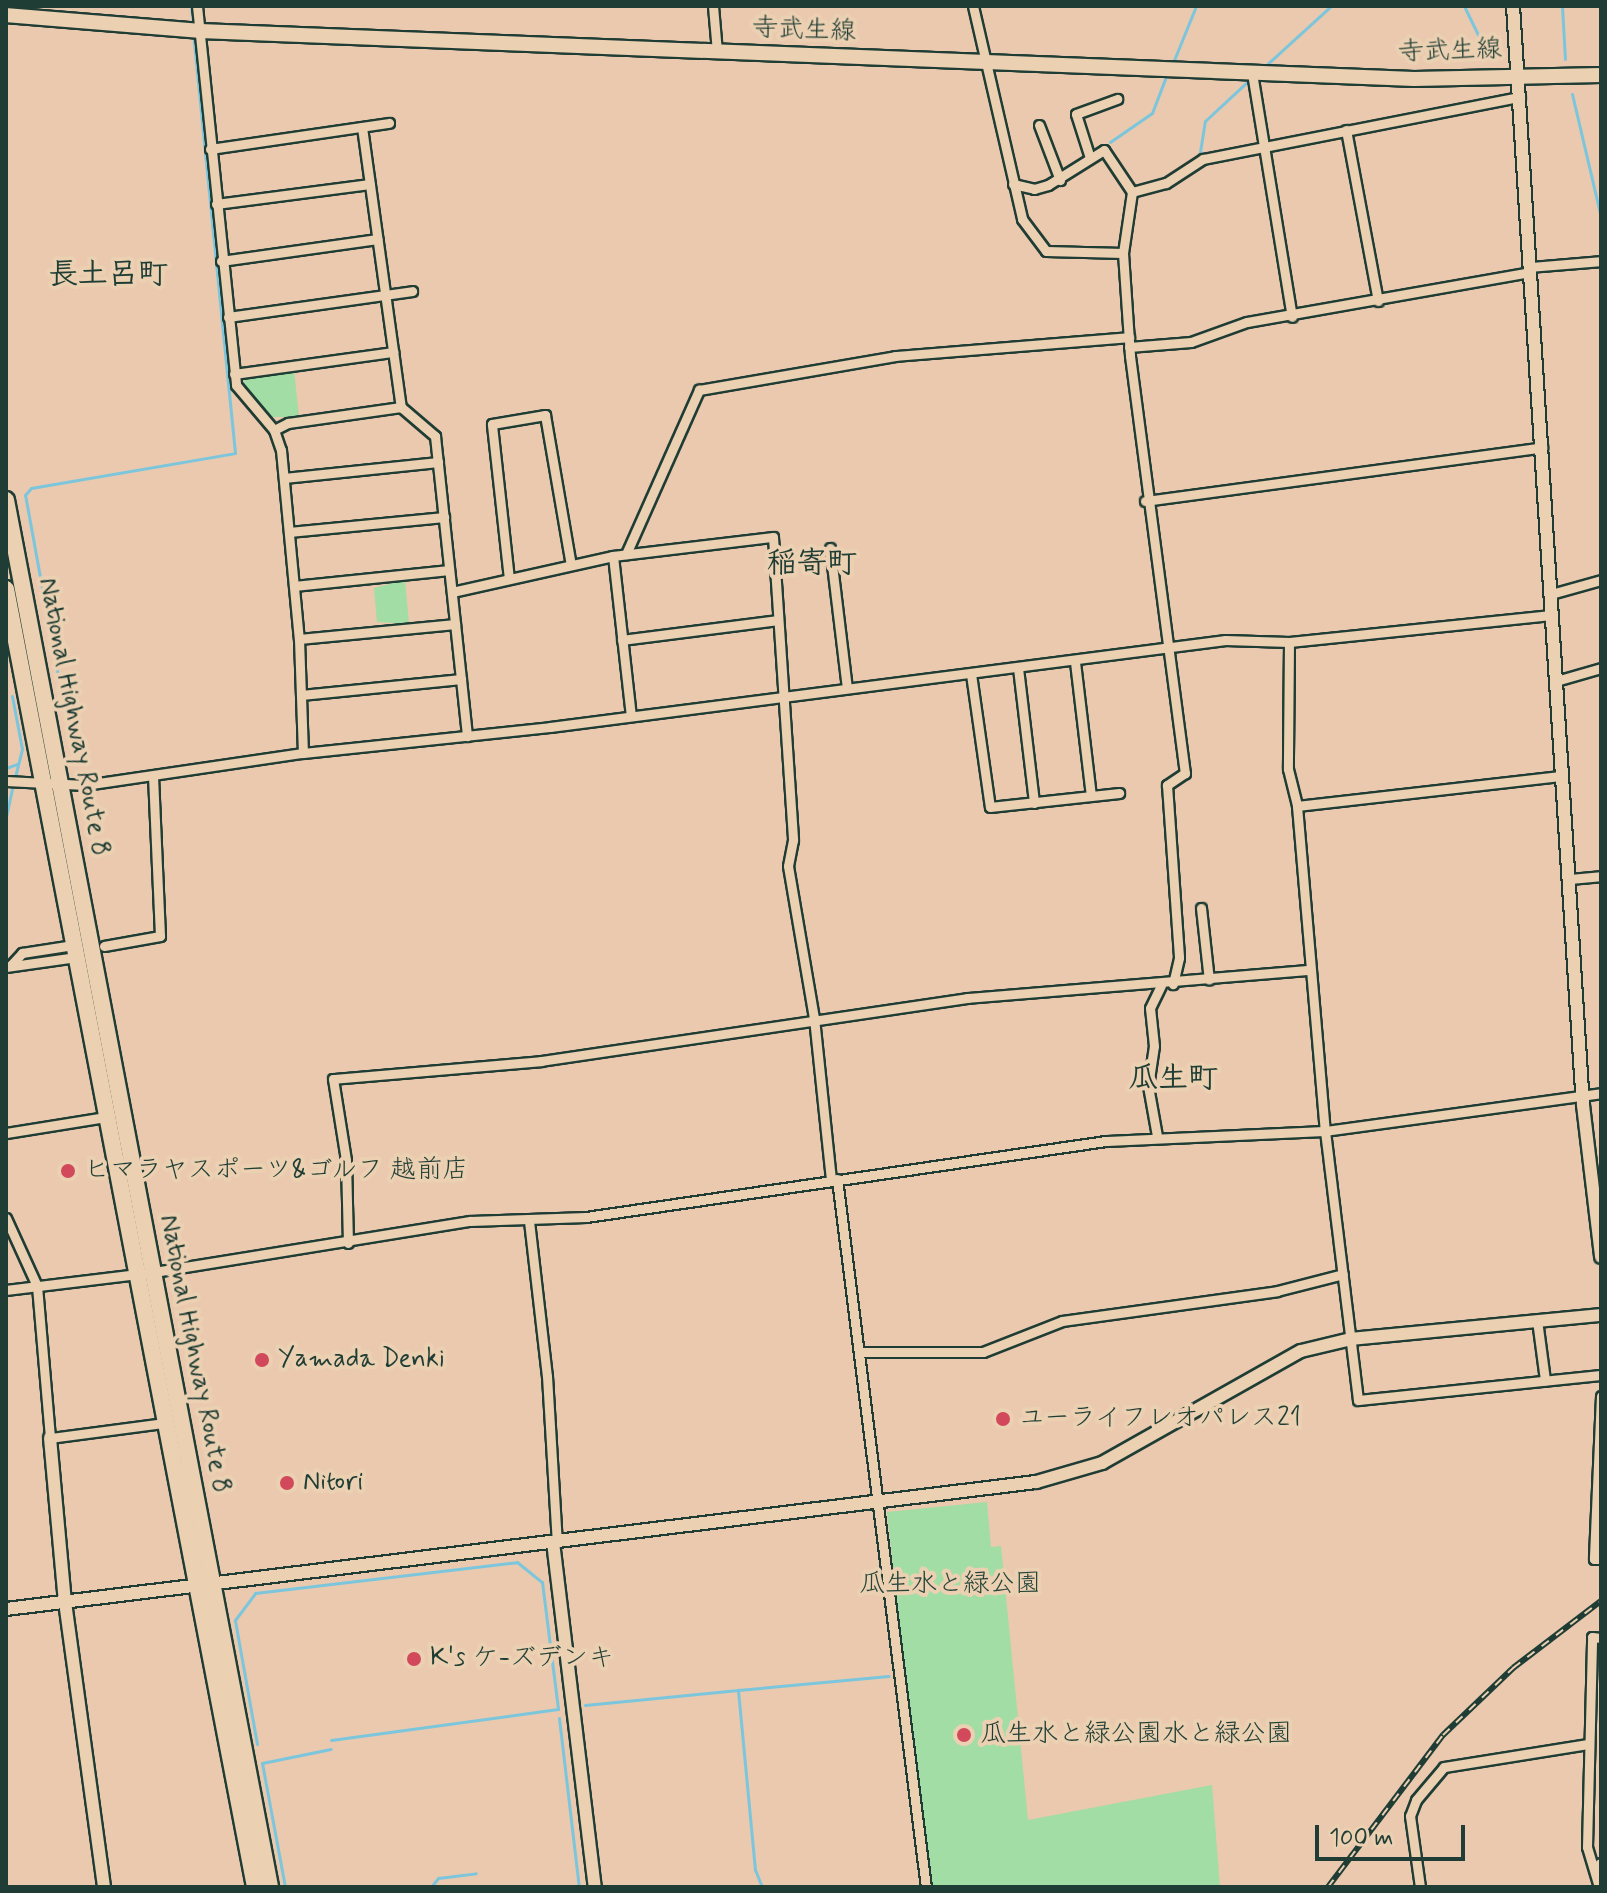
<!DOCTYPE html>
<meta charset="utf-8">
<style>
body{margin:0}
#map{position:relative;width:1607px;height:1893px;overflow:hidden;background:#eac9ae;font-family:Mynerve,"Klee One",sans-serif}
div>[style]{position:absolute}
.green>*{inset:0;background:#a1dda4}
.stream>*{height:3px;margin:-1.5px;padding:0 1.5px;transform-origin:1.5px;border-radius:1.5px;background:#7bc6dc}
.roads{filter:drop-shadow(2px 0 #1f3d34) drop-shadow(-2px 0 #1f3d34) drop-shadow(0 2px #1f3d34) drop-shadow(0 -2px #1f3d34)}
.minor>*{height:9px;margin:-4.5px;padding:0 4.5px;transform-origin:4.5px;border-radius:4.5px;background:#ebd0b2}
.tertiary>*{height:12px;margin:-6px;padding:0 6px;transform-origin:6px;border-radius:6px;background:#ebd0b2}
.secondary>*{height:14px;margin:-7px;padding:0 7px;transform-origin:7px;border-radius:7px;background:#ebd0b2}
.trunk>*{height:16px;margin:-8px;padding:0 8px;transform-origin:8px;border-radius:8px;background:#ebd0b2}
.rail>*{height:6px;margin-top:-3px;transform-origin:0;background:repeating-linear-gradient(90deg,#ebd0b2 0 9px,#1f3d34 0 18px);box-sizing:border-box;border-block:2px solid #1f3d34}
.dots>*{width:22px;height:22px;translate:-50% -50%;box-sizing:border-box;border:4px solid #ebd0b2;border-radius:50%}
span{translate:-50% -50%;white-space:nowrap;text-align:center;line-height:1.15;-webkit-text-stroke:8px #ebd0b2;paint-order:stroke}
.street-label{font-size:26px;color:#1f3d34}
.poi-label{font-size:26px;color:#1f3d34}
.left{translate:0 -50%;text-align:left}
.park-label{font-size:26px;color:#26453a}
.quarter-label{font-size:30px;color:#1f3d34;font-weight:700}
.frame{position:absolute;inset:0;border:8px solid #1f3d34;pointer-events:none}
.scale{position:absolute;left:1315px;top:1825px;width:150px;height:36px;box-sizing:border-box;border:4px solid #1f3d34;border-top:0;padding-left:10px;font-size:24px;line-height:28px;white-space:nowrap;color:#1f3d34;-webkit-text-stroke:6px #ebd0b2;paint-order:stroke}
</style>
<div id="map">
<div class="green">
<div style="clip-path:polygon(294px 370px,299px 417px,272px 417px,243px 384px,246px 377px)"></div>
<div style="clip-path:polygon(405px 580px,409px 624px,377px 622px,374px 588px)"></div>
<div style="clip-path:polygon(987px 1502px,991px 1547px,1001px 1546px,1028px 1820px,1212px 1785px,1220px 1887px,929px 1887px,887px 1512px)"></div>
</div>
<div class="stream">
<div style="left:191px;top:6px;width:16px;rotate:83deg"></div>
<div style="left:1464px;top:6px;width:32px;rotate:64deg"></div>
<div style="left:1562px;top:6px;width:53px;rotate:86.8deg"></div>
<div style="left:1172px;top:65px;width:64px;rotate:-67.9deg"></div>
<div style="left:1265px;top:66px;width:89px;rotate:-42.3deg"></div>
<div style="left:1572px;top:94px;width:127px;rotate:76.8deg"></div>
<div style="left:1110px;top:142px;width:51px;rotate:-34.6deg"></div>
<div style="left:1152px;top:113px;width:40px;rotate:-69deg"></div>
<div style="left:1200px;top:152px;width:31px;rotate:-81deg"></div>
<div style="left:1205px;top:121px;width:59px;rotate:-42.9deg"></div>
<div style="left:58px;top:676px;width:184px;rotate:-100.3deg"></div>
<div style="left:25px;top:495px;width:9px;rotate:-49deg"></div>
<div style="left:31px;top:488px;width:207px;rotate:-9.7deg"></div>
<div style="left:235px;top:453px;width:415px;rotate:-95.7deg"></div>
<div style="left:12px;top:696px;width:54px;rotate:79.3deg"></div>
<div style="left:22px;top:749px;width:30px;rotate:104deg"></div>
<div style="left:6px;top:768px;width:12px;rotate:-20deg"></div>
<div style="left:6px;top:817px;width:33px;rotate:-78deg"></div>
<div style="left:585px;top:1705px;width:154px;rotate:-5.6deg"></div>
<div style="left:559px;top:1718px;width:170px;rotate:83.3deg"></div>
<div style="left:257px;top:1744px;width:126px;rotate:-100.1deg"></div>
<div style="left:235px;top:1620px;width:34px;rotate:-53deg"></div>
<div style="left:255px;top:1593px;width:264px;rotate:-6.7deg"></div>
<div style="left:517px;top:1562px;width:32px;rotate:39deg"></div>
<div style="left:542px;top:1582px;width:128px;rotate:82.8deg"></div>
<div style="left:558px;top:1709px;width:229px;rotate:172.2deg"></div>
<div style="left:285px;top:1887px;width:126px;rotate:-100.5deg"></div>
<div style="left:262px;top:1763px;width:70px;rotate:-11.5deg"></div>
<div style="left:431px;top:1887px;width:11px;rotate:-52deg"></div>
<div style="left:438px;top:1878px;width:38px;rotate:-7deg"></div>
<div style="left:762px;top:1887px;width:18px;rotate:-112deg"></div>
<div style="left:755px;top:1870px;width:181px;rotate:-95.4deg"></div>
<div style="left:738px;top:1690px;width:151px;rotate:-5.3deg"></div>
</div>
<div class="roads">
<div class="minor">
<div style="left:197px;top:6px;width:381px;rotate:84.1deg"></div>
<div style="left:236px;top:385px;width:59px;rotate:49.8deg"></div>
<div style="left:274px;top:430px;width:21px;rotate:71deg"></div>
<div style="left:281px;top:450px;width:190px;rotate:84.6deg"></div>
<div style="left:299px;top:639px;width:114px;rotate:88deg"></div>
<div style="left:713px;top:6px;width:46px;rotate:85deg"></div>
<div style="left:973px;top:6px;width:219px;rotate:77deg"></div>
<div style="left:1022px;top:219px;width:40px;rotate:53deg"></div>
<div style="left:1046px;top:251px;width:77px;rotate:1.5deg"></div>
<div style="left:1252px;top:73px;width:247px;rotate:80.7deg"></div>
<div style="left:1039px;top:125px;width:59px;rotate:69.1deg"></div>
<div style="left:362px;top:127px;width:283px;rotate:82.1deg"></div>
<div style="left:1346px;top:130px;width:174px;rotate:79.4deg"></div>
<div style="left:210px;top:149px;width:181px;rotate:-8.3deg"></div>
<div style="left:1090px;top:158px;width:46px;rotate:-107.7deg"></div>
<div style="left:1076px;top:114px;width:44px;rotate:-20.1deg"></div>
<div style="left:1013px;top:184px;width:22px;rotate:13deg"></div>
<div style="left:1034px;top:189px;width:15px;rotate:-16deg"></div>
<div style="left:1048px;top:185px;width:66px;rotate:-32deg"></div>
<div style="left:1104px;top:150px;width:50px;rotate:56.3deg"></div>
<div style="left:1132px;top:192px;width:62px;rotate:98.4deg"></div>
<div style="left:1123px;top:253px;width:103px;rotate:86.1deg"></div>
<div style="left:1130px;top:356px;width:421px;rotate:82.5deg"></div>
<div style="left:1185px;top:773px;width:22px;rotate:146deg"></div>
<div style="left:1167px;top:785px;width:173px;rotate:86deg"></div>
<div style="left:1179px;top:958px;width:27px;rotate:103deg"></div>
<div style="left:1132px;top:192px;width:35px;rotate:-15deg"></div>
<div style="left:1166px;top:183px;width:44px;rotate:-33deg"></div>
<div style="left:1203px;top:159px;width:323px;rotate:-11.1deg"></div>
<div style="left:216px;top:204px;width:155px;rotate:-7.4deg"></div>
<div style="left:221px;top:261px;width:158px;rotate:-8deg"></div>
<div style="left:1530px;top:267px;width:71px;rotate:-4.8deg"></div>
<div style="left:228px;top:317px;width:186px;rotate:-8deg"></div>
<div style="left:1129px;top:347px;width:62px;rotate:-4.6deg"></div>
<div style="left:1191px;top:342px;width:59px;rotate:-19.7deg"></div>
<div style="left:1247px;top:322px;width:287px;rotate:-10deg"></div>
<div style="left:234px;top:374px;width:161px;rotate:-7.9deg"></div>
<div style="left:274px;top:430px;width:16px;rotate:-27deg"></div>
<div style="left:288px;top:423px;width:114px;rotate:-8.1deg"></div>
<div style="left:401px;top:407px;width:45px;rotate:40.5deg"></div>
<div style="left:435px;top:436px;width:302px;rotate:83.9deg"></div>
<div style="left:284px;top:478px;width:155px;rotate:-5.9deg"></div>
<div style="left:1145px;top:501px;width:401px;rotate:-7.7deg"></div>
<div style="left:289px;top:532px;width:156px;rotate:-5.5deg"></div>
<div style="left:830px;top:548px;width:141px;rotate:83.1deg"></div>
<div style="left:626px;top:554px;width:180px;rotate:-66deg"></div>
<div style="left:699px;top:390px;width:199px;rotate:-9.8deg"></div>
<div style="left:895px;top:356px;width:235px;rotate:-4.6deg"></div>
<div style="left:613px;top:556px;width:161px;rotate:83.6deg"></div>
<div style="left:509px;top:579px;width:156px;rotate:-96.3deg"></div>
<div style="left:492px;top:424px;width:54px;rotate:-9.6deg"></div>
<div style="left:545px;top:415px;width:152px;rotate:80.2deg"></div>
<div style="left:294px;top:586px;width:156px;rotate:-5.9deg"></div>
<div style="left:452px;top:592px;width:165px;rotate:-12.6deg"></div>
<div style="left:613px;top:556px;width:161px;rotate:-6.8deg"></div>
<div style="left:773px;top:537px;width:304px;rotate:86.2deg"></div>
<div style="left:793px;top:840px;width:26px;rotate:101deg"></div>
<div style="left:788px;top:866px;width:154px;rotate:80.3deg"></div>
<div style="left:814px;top:1018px;width:163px;rotate:84deg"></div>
<div style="left:1551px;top:594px;width:52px;rotate:-15.6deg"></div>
<div style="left:299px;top:639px;width:157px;rotate:-5.5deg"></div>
<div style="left:622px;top:640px;width:157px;rotate:-7.3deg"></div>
<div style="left:1289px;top:642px;width:127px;rotate:90.5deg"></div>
<div style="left:1288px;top:769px;width:38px;rotate:76deg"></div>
<div style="left:1297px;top:806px;width:326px;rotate:85.1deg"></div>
<div style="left:1325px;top:1131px;width:271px;rotate:83deg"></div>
<div style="left:1358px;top:1400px;width:244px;rotate:-5.9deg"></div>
<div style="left:1075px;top:662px;width:135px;rotate:83.2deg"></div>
<div style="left:1018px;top:668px;width:136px;rotate:83.2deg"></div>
<div style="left:971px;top:674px;width:134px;rotate:81.9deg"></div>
<div style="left:990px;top:807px;width:130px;rotate:-6.2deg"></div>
<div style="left:1556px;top:681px;width:47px;rotate:-16.1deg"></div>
<div style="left:301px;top:695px;width:161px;rotate:-5.7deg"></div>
<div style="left:6px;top:781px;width:79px;rotate:2.9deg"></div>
<div style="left:85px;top:785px;width:220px;rotate:-8.4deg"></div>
<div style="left:303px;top:753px;width:248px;rotate:-6deg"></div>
<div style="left:550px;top:727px;width:681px;rotate:-7.34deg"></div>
<div style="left:1225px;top:640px;width:64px;rotate:1.8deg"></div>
<div style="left:1289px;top:642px;width:264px;rotate:-5.9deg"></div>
<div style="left:1297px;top:806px;width:267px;rotate:-6.5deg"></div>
<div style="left:1569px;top:879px;width:32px;rotate:-5deg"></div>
<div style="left:1201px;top:908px;width:72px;rotate:83.7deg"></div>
<div style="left:104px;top:946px;width:57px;rotate:-10.1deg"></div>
<div style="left:160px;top:936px;width:159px;rotate:-92.5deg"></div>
<div style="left:10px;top:966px;width:18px;rotate:-47deg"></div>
<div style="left:22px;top:953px;width:52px;rotate:-8.9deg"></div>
<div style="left:6px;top:967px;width:71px;rotate:-8.1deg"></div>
<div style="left:6px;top:1133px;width:101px;rotate:-9.1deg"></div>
<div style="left:1157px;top:1136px;width:51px;rotate:-100.2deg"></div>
<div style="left:1148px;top:1086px;width:40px;rotate:-81.5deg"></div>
<div style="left:1154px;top:1046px;width:38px;rotate:-96deg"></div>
<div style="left:1150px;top:1008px;width:25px;rotate:-64deg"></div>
<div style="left:837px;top:1179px;width:714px;rotate:82.84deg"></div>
<div style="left:6px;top:1218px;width:75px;rotate:65.5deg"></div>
<div style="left:37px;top:1286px;width:153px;rotate:85.1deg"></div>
<div style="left:50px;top:1438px;width:115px;rotate:-7.5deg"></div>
<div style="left:529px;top:1221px;width:156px;rotate:83.4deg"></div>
<div style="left:547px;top:1376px;width:166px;rotate:86.6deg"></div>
<div style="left:348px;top:1243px;width:83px;rotate:-91.4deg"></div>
<div style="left:346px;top:1160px;width:82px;rotate:-99.1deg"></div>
<div style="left:333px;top:1079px;width:209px;rotate:-4.9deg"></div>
<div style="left:541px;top:1061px;width:431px;rotate:-8.4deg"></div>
<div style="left:967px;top:998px;width:343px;rotate:-4.7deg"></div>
<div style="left:6px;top:1290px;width:149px;rotate:-6.9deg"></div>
<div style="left:154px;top:1272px;width:320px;rotate:-9.2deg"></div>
<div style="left:470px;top:1221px;width:116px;rotate:-2deg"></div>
<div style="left:586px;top:1217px;width:526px;rotate:-8.32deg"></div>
<div style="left:1106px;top:1141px;width:219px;rotate:-2.6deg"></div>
<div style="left:1325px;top:1131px;width:279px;rotate:-7.8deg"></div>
<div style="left:1537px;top:1320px;width:61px;rotate:82.4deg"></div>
<div style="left:860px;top:1352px;width:123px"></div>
<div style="left:983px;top:1352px;width:85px;rotate:-21.4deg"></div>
<div style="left:1062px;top:1321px;width:217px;rotate:-7.9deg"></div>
<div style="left:1277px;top:1291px;width:68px;rotate:-14.4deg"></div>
<div style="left:1601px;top:1396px;width:163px;rotate:92.5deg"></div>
<div style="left:1594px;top:1559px;width:7px"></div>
<div style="left:1420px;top:1887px;width:72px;rotate:-98deg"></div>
<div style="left:1410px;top:1816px;width:17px;rotate:-69deg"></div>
<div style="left:1416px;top:1800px;width:43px;rotate:-49.7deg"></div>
<div style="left:1444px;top:1767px;width:146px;rotate:-9.1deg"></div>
<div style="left:1599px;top:1887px;width:42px;rotate:-106.7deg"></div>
<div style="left:1587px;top:1847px;width:210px;rotate:-88.6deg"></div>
<div style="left:1592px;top:1637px;width:9px;rotate:6deg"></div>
</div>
<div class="tertiary">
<div style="left:1513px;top:6px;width:1101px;rotate:86.36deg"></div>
<div style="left:1583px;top:1105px;width:153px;rotate:83.2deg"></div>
<div style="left:50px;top:1438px;width:165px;rotate:84.8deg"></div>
<div style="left:65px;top:1602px;width:288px;rotate:82.2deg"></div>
<div style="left:553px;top:1542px;width:348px;rotate:83.1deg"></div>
<div style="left:6px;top:1609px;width:1038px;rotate:-7.03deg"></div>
<div style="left:1036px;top:1482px;width:69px;rotate:-16.1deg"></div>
<div style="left:1102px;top:1463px;width:228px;rotate:-29.4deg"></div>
<div style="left:1301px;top:1351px;width:51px;rotate:-13.5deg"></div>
<div style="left:1351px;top:1339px;width:251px;rotate:-5.5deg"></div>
<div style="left:1600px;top:1887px;width:22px;rotate:-87deg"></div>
</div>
<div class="secondary">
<div style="left:6px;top:15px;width:195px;rotate:4.7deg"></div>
<div style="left:200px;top:31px;width:1215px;rotate:2.26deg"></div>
<div style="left:1414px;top:79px;width:187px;rotate:-1.2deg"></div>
</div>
<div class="trunk">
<div style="left:6px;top:500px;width:1412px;rotate:79.22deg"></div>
<div style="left:6px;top:589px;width:1322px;rotate:79.14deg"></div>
</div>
</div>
<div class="rail">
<div style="left:1328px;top:1887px;width:191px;rotate:-52.9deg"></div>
<div style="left:1443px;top:1735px;width:97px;rotate:-43.7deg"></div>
<div style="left:1513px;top:1668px;width:111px;rotate:-37.3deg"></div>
</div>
<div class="dots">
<div style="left:68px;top:1171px;background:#d1495b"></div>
<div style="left:262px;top:1360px;background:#d1495b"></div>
<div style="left:1003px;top:1419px;background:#d1495b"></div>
<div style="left:287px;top:1483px;background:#d1495b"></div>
<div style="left:414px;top:1659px;background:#d1495b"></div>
<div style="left:964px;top:1735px;background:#d1495b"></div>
</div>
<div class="street-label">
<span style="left:804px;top:31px;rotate:2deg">寺武生線</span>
<span style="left:1450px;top:52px;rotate:-2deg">寺武生線</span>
<span style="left:73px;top:717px;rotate:79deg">National Highway Route 8</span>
<span style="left:194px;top:1354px;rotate:79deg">National Highway Route 8</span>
</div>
<div class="poi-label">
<span class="left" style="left:84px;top:1171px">ヒマラヤスポーツ&amp;ゴルフ 越前店</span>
<span class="left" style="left:278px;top:1360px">Yamada Denki</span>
<span class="left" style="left:1019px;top:1419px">ユーライフレオパレス21</span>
<span class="left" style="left:303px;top:1483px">Nitori</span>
<span class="left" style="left:430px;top:1659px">K's ケ-ズデンキ</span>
<span class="left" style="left:980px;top:1735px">瓜生水と緑公園水と緑公園</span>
</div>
<div class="park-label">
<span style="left:950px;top:1585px">瓜生水と緑公園</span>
</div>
<div class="quarter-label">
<span style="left:108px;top:275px">長土呂町</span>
<span style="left:812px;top:564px">稲寄町</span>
<span style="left:1173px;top:1079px">瓜生町</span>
</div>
<div class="frame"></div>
<div class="scale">100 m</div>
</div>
